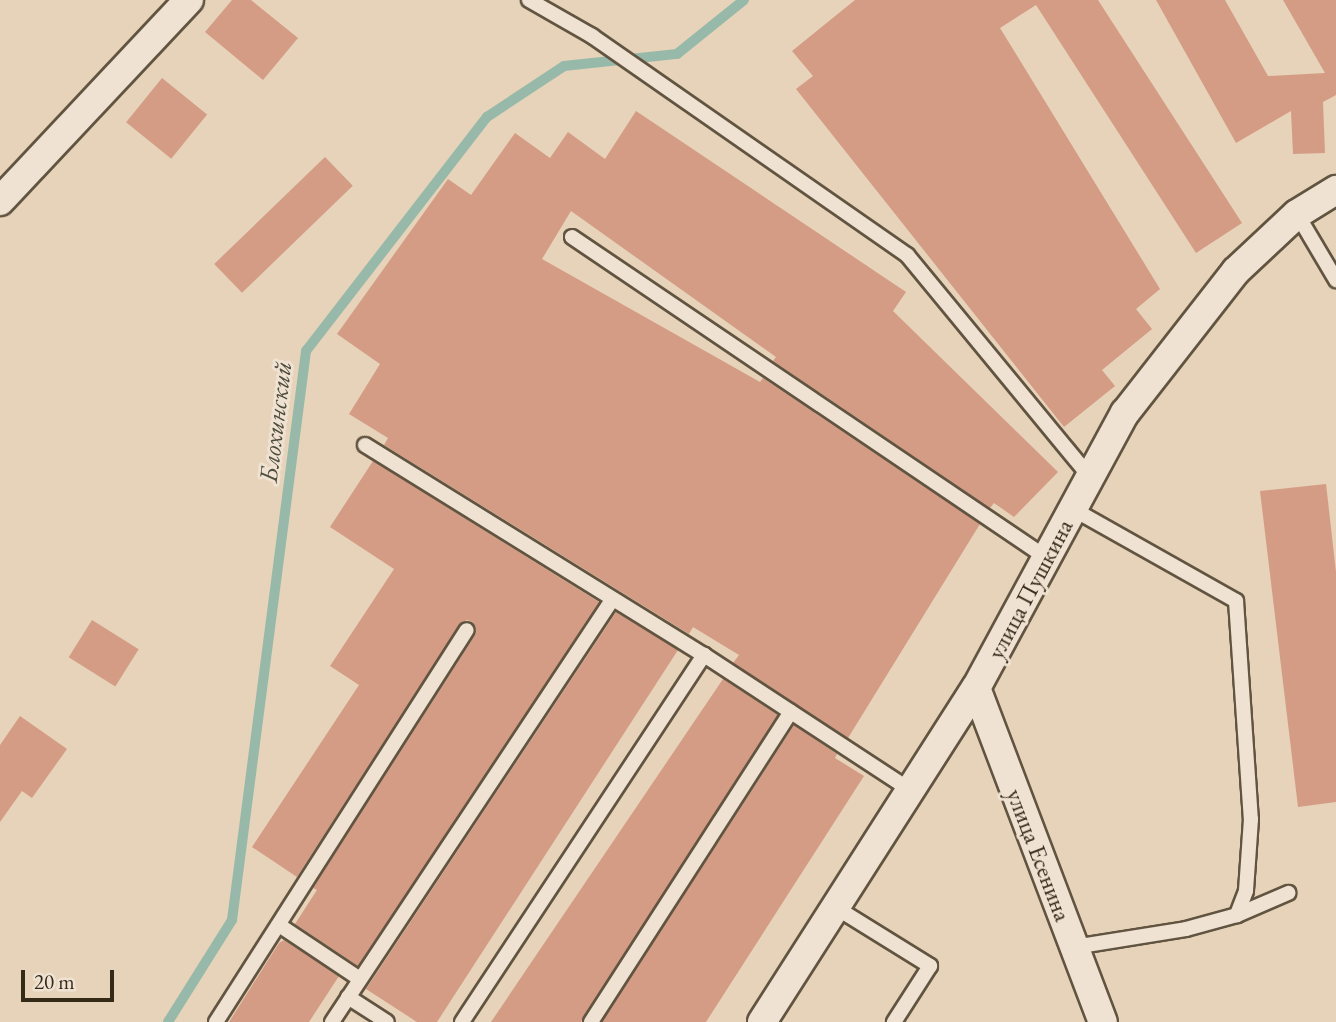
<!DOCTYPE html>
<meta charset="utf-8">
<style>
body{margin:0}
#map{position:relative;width:1336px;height:1022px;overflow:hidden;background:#e6d3b9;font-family:"EB Garamond",serif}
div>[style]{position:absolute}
.stream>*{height:10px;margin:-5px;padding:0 5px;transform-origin:5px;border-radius:5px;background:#97b9a9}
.building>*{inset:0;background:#d49c85;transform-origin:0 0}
.roads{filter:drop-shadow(2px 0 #615440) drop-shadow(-2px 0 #615440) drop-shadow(0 2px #615440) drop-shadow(0 -2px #615440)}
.service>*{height:14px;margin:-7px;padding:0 7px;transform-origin:7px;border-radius:7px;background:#efe2d2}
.minor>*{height:28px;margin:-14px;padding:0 14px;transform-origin:14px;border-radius:14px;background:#efe2d2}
span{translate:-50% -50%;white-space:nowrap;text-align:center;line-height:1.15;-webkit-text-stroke:6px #efe2d2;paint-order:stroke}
.street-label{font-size:24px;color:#352918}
.water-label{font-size:26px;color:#4e4d3c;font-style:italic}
.scale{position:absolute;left:21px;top:970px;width:93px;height:32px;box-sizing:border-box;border:4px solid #352918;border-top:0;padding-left:9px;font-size:21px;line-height:24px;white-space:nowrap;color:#352918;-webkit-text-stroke:5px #efe2d2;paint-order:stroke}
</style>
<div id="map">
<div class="stream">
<div style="left:168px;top:1022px;width:120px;rotate:-57.9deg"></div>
<div style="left:232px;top:920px;width:574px;rotate:-82.59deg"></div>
<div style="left:306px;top:351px;width:296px;rotate:-52.3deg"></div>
<div style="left:487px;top:117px;width:92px;rotate:-33.5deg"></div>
<div style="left:564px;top:66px;width:114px;rotate:-6.1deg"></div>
<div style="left:677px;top:54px;width:86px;rotate:-38.9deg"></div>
</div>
<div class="building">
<div style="clip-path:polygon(232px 0,251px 0,298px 38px,263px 80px,205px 32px)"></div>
<div style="clip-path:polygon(855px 0,1098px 0,1242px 223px,1196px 253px,1036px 5px,1000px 28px,1160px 289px,1136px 309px,1152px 329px,1102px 370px,1115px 386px,1064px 427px,796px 89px,813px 76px,792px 51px)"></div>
<div style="clip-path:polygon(1156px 0,1225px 0,1268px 76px,1325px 73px,1283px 0,1336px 0,1336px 95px,1323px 102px,1325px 153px,1293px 154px,1291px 111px,1236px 143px)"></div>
<div style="left:162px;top:78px;width:58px;height:57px;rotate:39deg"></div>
<div style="clip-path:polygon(636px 111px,906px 292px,893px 311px,1058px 472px,1014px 517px,994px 503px,990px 508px,773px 361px,776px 357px,571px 211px,542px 259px,760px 382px,763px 378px,980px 524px,848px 738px,733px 663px,739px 655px,693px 627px,689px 634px,384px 445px,388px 438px,349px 414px,380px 364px,337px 334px,448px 179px,471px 195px,515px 133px,550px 158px,568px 132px,605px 159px)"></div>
<div style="left:325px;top:157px;width:40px;height:154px;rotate:46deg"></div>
<div style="clip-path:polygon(373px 461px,599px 602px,358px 966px,295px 924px,317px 890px,313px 888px,475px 635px,473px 622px,467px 620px,459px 625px,297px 877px,252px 847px,359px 685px,330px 666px,394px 569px,330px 527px)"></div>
<div style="clip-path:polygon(1326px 484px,1336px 572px,1336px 802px,1298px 807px,1260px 491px)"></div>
<div style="clip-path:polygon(616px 612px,678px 650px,437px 1022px,417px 1022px,366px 989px)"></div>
<div style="left:92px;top:620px;width:55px;height:44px;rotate:32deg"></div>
<div style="clip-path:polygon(723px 679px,778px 715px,581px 1022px,491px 1022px)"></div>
<div style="clip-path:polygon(20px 716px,67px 749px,32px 798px,22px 791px,0 822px,0 745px)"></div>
<div style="clip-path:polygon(794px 725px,837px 754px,835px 758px,864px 776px,706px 1022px,602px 1022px)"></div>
<div style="clip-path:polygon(284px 940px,339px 976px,309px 1022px,229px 1022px,279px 943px)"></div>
</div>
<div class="roads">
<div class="service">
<div style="left:529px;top:0;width:73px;rotate:29.7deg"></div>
<div style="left:592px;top:36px;width:384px;rotate:34.8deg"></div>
<div style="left:907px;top:255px;width:288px;rotate:50.5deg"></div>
<div style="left:1297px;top:214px;width:77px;rotate:59.4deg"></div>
<div style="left:572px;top:237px;width:573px;rotate:34.05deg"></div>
<div style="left:365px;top:445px;width:399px;rotate:31.8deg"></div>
<div style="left:704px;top:655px;width:246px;rotate:33.2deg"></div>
<div style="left:1073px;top:509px;width:187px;rotate:29.4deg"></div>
<div style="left:1236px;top:601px;width:219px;rotate:86.1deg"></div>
<div style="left:1251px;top:819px;width:72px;rotate:94deg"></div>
<div style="left:1246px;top:891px;width:26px;rotate:111deg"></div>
<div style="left:835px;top:907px;width:112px;rotate:31.8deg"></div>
<div style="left:930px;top:966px;width:67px;rotate:122.7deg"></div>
<div style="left:279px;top:925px;width:97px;rotate:33.7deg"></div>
<div style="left:1074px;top:947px;width:113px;rotate:-9.1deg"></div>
<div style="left:1186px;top:929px;width:53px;rotate:-15.4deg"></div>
<div style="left:1237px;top:915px;width:56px;rotate:-23.3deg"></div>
<div style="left:348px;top:997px;width:46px;rotate:32.7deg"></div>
<div style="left:216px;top:1022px;width:465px;rotate:-57.4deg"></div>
<div style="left:332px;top:1022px;width:506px;rotate:-56.44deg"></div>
<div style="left:462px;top:1022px;width:440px;rotate:-56.6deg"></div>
<div style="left:591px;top:1022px;width:369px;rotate:-57.2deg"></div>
</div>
<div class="minor">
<div style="left:0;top:201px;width:276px;rotate:-46.8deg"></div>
<div style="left:976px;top:688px;width:357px;rotate:69.2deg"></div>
<div style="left:762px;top:1022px;width:397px;rotate:-57.4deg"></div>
<div style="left:976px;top:688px;width:313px;rotate:-61.6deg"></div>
<div style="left:1125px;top:413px;width:180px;rotate:-52deg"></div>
<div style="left:1236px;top:271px;width:83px;rotate:-43.1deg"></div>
<div style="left:1297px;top:214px;width:46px;rotate:-31.6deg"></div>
</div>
</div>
<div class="street-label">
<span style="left:1030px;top:589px;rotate:-62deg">улица Пушкина</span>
<span style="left:1039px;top:855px;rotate:69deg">улица Есенина</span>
</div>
<div class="water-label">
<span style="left:276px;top:422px;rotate:-83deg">Блохинский</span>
</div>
<div class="scale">20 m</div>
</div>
